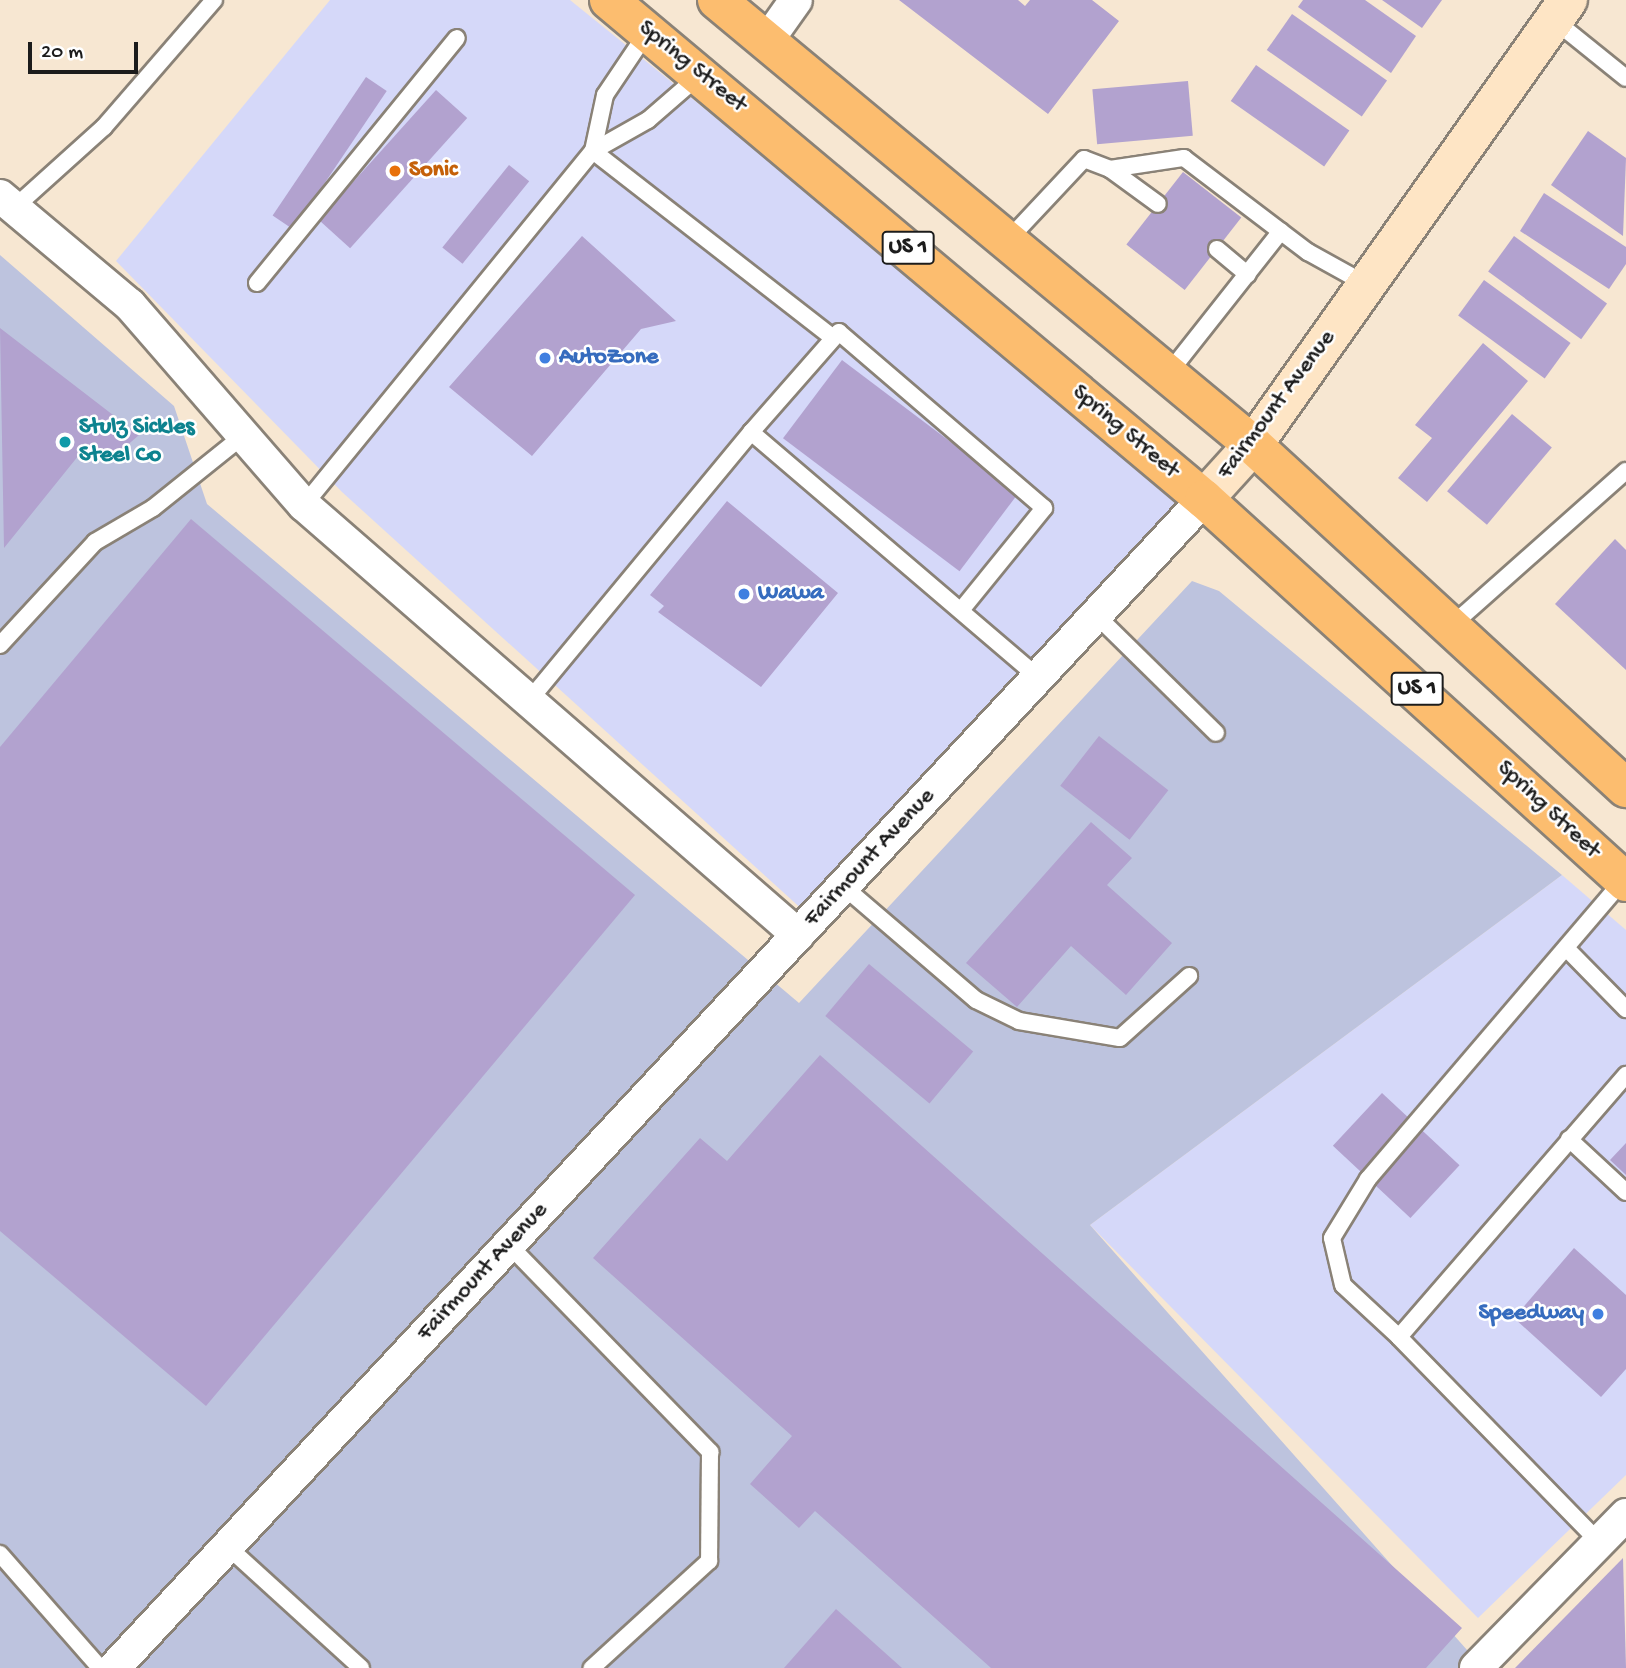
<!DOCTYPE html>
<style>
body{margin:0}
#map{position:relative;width:1626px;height:1668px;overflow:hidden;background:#f7e7d2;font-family:"Gochi Hand",sans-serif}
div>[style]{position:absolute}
.built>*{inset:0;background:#d5d8f9}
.industrial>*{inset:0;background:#bdc3de}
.building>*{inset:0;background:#b2a2cf;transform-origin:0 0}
.roads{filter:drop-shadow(2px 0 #8a8277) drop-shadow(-2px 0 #8a8277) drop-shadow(0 2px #8a8277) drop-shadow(0 -2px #8a8277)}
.lane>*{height:16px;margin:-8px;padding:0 8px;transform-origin:8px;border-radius:8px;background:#fff}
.street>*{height:32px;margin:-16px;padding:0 16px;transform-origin:16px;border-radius:16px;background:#fff}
.secondary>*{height:38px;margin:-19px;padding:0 19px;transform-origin:19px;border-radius:19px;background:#fee5c5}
.highway>*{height:38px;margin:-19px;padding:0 19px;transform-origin:19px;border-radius:19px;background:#fcbd6f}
.dots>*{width:19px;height:19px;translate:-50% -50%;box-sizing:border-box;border:4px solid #fff;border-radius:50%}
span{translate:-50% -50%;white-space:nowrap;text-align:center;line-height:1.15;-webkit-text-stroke:5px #fff;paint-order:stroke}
.shield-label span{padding:2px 5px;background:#fff;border:2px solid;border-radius:5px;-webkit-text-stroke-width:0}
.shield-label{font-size:23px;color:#1c1c1c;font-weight:700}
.street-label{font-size:24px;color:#1c1c1c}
.food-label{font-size:24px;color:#c56008;font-weight:700}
.left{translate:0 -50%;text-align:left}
.shop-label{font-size:24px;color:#366cbe;font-weight:700}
.right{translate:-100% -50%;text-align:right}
.culture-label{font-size:24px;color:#0d838f;font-weight:700}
.scale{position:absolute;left:28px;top:42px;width:110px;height:32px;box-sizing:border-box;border:4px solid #1c1c1c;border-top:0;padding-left:9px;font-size:21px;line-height:24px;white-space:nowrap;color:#1c1c1c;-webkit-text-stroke:5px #fff;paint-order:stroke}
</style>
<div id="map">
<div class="built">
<div style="clip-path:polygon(330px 0,570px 0,1190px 500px,805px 912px,342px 492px,116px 261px)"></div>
<div style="clip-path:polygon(1562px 875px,1626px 930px,1626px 1475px,1478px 1618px,1090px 1225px)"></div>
</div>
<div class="industrial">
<div style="clip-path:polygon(0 255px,174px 406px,207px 504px,799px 1003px,1192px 581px,1219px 591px,1562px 875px,1090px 1225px,1483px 1668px,0 1668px)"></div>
</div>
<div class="building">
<div style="clip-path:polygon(899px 0,1018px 0,1025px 6px,1030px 0,1092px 0,1119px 21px,1048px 114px)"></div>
<div style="clip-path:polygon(1303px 0,1365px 0,1416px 36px,1391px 73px,1298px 7px)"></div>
<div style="clip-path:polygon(1382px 0,1442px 0,1422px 28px)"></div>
<div style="left:1292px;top:14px;width:116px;height:44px;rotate:35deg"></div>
<div style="left:1256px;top:65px;width:114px;height:44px;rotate:35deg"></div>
<div style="left:366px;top:77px;width:25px;height:167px;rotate:34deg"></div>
<div style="left:1188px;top:81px;width:55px;height:96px;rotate:85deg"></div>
<div style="left:436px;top:90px;width:42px;height:175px;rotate:42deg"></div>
<div style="clip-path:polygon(1588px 131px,1626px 158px,1623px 236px,1551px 185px)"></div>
<div style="left:509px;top:165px;width:26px;height:106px;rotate:39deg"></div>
<div style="left:1183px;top:172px;width:74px;height:92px;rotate:38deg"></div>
<div style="clip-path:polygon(1544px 193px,1626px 247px,1626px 264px,1609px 289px,1520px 231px)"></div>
<div style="clip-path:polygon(582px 236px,676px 321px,641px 329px,532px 456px,449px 387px)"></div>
<div style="left:1514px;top:236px;width:115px;height:44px;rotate:36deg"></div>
<div style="left:1484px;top:280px;width:107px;height:44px;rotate:36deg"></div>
<div style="clip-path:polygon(0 328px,139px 435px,109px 461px,83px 450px,4px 548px)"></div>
<div style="clip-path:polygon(1483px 343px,1528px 381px,1427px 502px,1398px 478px,1432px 438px,1415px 425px)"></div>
<div style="left:842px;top:360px;width:221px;height:98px;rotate:37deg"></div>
<div style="left:1512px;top:414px;width:52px;height:101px;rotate:40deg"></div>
<div style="clip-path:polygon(727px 501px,838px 593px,761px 687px,658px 612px,664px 606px,650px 595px)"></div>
<div style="clip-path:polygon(191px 519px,635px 895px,206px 1406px,0 1231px,0 747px)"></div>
<div style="clip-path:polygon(1615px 539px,1626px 550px,1626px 670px,1555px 604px)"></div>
<div style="left:1099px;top:736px;width:88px;height:63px;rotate:38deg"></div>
<div style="clip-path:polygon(1091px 822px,1132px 858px,1107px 885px,1172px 943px,1126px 995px,1071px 946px,1017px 1007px,966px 963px)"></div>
<div style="left:869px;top:964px;width:136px;height:68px;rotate:40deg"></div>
<div style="clip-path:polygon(820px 1055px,1462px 1628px,1426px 1668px,991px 1668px,815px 1511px,799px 1528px,750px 1484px,792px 1436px,593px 1258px,700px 1138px,727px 1161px)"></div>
<div style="left:1382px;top:1093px;width:106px;height:72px;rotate:43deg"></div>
<div style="clip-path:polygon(1626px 1143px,1626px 1175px,1610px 1160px)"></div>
<div style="clip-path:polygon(1574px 1248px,1626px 1295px,1626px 1369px,1601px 1397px,1514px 1318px)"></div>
<div style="clip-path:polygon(1623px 1558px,1626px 1668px,1515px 1668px)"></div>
<div style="clip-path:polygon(836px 1609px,902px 1668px,784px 1668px)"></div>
</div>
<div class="roads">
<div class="lane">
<div style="left:1554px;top:20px;width:92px;rotate:38.9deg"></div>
<div style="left:593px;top:151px;width:304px;rotate:37.9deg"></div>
<div style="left:593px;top:151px;width:57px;rotate:-77.9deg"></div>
<div style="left:605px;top:95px;width:77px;rotate:-56.1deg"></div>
<div style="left:1110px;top:169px;width:75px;rotate:-8.5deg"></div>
<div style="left:1184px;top:158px;width:156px;rotate:37.2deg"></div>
<div style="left:1308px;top:252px;width:66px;rotate:28.9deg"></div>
<div style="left:14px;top:208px;width:121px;rotate:-42deg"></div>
<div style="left:104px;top:127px;width:168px;rotate:-49.1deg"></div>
<div style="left:1008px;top:240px;width:111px;rotate:-46.8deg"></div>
<div style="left:1084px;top:159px;width:28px;rotate:21deg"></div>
<div style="left:1110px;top:169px;width:59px;rotate:36.1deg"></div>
<div style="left:1217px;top:249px;width:40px;rotate:40deg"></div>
<div style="left:257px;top:283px;width:316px;rotate:-50.8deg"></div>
<div style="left:1168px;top:374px;width:182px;rotate:-51.7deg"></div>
<div style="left:304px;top:505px;width:457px;rotate:-50.8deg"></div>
<div style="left:593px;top:151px;width:63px;rotate:-29.4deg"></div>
<div style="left:648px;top:120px;width:69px;rotate:-40.9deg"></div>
<div style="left:962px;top:609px;width:130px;rotate:-50.9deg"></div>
<div style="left:1044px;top:508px;width:270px;rotate:-139.4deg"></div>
<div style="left:839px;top:332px;width:133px;rotate:131.3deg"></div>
<div style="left:751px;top:432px;width:377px;rotate:40.5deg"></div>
<div style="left:1096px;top:615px;width:168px;rotate:44.5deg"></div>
<div style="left:1450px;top:627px;width:235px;rotate:-41.6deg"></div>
<div style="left:0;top:645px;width:140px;rotate:-47.3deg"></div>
<div style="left:95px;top:542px;width:67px;rotate:-30.4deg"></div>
<div style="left:153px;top:508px;width:115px;rotate:-38.7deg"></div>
<div style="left:527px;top:703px;width:352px;rotate:-50.4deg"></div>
<div style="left:843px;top:886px;width:175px;rotate:40.6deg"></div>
<div style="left:976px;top:1000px;width:48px;rotate:26deg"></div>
<div style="left:1019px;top:1021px;width:102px;rotate:9.6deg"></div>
<div style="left:1120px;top:1038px;width:93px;rotate:-41.9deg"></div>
<div style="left:1566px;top:948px;width:86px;rotate:45.5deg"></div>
<div style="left:1569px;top:1139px;width:78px;rotate:42.9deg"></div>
<div style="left:509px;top:1245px;width:289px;rotate:45.8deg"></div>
<div style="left:710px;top:1452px;width:109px;rotate:90.5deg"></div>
<div style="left:709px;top:1561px;width:159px;rotate:137.6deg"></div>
<div style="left:1399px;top:1337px;width:76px;rotate:-137.1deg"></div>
<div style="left:1343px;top:1285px;width:48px;rotate:-103.2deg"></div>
<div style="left:1332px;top:1238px;width:69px;rotate:-58.6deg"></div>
<div style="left:1368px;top:1179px;width:393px;rotate:-49.5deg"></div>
<div style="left:1599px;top:1542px;width:286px;rotate:-134.3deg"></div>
<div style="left:1399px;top:1337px;width:347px;rotate:-49.1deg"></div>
<div style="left:227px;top:1546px;width:181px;rotate:42.3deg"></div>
<div style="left:0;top:1554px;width:152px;rotate:48.7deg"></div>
</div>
<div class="street">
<div style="left:767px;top:41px;width:50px;rotate:-54.7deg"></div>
<div style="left:0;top:196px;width:170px;rotate:40deg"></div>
<div style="left:130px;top:305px;width:265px;rotate:49deg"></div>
<div style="left:304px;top:505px;width:655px;rotate:41.04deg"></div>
<div style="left:114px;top:1668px;width:1598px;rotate:-47deg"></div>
<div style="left:1476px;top:1668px;width:214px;rotate:-45.6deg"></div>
</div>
<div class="secondary">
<div style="left:1204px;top:499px;width:73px;rotate:-47.8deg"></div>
<div style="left:1253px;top:445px;width:545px;rotate:-54.71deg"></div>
</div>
<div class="highway">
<div style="left:609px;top:0;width:777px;rotate:39.99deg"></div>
<div style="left:1204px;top:499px;width:570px;rotate:42.23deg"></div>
<div style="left:717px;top:0;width:697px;rotate:39.7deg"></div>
<div style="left:1253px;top:445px;width:507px;rotate:42.6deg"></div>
</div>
</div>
<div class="dots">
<div style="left:395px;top:171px;background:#e8710a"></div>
<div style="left:545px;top:358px;background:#3f7fe0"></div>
<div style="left:65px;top:442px;background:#0f9aa8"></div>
<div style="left:744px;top:594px;background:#3f7fe0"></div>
<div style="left:1598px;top:1314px;background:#3f7fe0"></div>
</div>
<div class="shield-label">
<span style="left:908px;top:248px">US 1</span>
<span style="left:1417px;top:689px">US 1</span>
</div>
<div class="street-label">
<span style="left:692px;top:67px;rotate:39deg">Spring Street</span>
<span style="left:1277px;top:405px;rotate:-53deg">Fairmount Avenue</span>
<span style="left:1125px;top:432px;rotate:40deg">Spring Street</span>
<span style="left:1548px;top:810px;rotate:43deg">Spring Street</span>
<span style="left:870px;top:858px;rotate:-47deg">Fairmount Avenue</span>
<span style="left:483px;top:1272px;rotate:-47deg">Fairmount Avenue</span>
</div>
<div class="food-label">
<span class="left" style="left:409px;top:171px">Sonic</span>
</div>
<div class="shop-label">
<span class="left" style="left:559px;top:358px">AutoZone</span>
<span class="left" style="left:758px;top:594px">Wawa</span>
<span class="right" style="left:1584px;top:1314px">Speedway</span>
</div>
<div class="culture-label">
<span class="left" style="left:79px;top:442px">Stulz Sickles<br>Steel Co</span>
</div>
<div class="scale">20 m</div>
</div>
